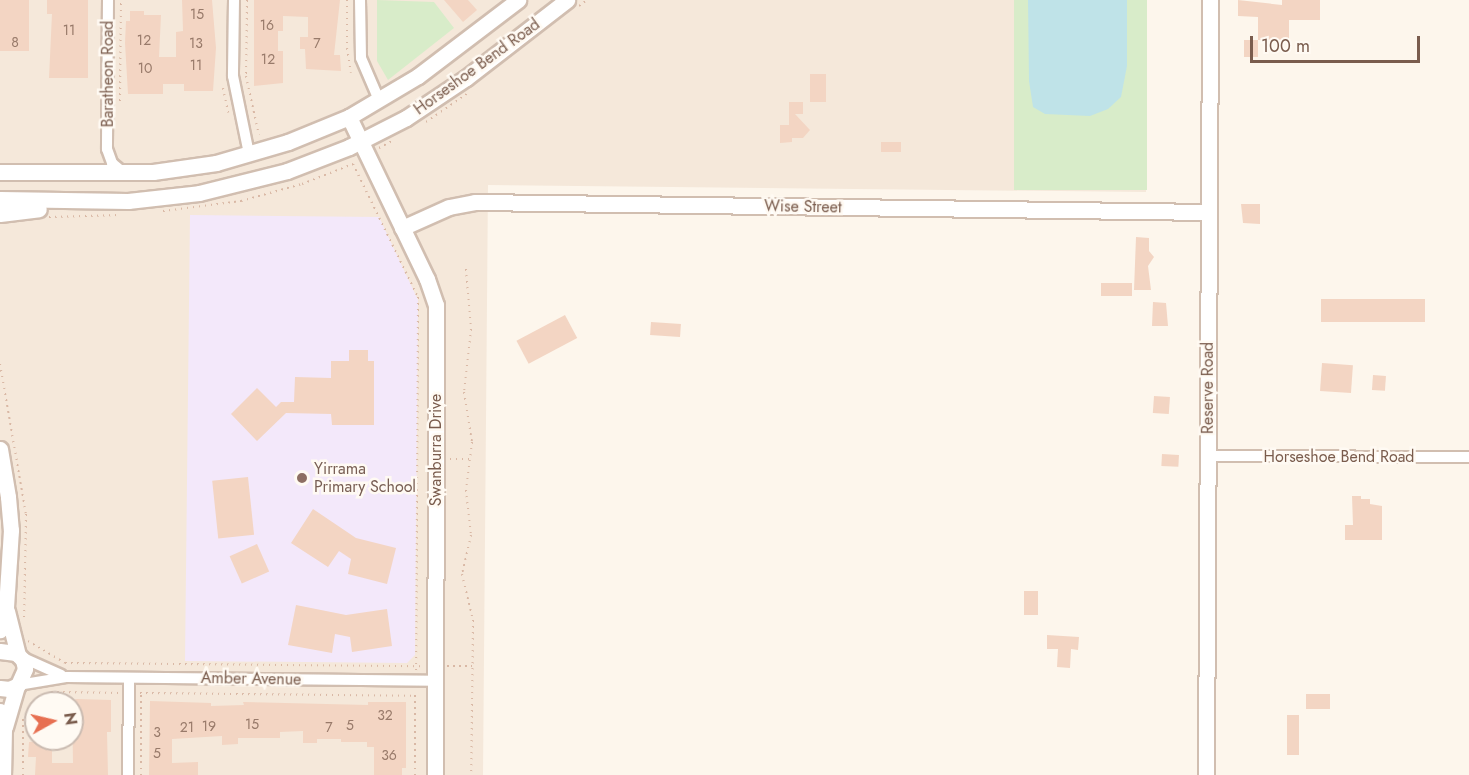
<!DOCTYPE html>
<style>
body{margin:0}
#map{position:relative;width:1469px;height:775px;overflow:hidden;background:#fdf6ec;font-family:Jost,sans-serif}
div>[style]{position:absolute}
.residential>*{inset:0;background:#f5e8da}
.education>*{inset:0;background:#f3e8fa}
.green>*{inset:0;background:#d8ecc9;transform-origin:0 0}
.water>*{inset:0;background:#bfe3e8}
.building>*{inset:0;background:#f3d5c3;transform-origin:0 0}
.path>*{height:2px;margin-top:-1px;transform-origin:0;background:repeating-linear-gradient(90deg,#d9b8a5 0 1.5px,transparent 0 6px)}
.roads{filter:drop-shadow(2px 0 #d1beb0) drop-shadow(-2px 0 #d1beb0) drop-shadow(0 2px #d1beb0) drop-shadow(0 -2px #d1beb0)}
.street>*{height:10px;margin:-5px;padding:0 5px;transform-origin:5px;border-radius:5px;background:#fff}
.secondary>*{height:15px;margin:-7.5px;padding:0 7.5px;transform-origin:7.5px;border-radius:7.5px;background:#fff}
.dots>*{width:16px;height:16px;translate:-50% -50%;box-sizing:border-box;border:3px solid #fffaf3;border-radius:50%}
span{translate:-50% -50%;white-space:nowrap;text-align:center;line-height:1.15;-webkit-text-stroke:5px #fffaf3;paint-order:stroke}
.number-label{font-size:14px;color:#987a6a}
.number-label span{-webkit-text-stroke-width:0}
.street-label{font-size:16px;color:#7a5c4d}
.education-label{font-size:16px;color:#785e54}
.left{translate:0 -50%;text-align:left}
.north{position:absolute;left:24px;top:691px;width:60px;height:60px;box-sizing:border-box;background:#fffaf3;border:2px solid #cabbb1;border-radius:50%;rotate:82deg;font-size:16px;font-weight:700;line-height:24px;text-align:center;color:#7a5c4d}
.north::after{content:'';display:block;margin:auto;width:21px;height:27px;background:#e76f51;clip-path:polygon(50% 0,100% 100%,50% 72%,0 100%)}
.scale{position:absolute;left:1250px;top:36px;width:170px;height:27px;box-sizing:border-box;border:3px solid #7a5c4d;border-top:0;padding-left:8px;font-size:18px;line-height:21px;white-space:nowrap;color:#7a5c4d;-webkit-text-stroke:4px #fffaf3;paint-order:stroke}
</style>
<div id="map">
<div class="residential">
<div style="clip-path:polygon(evenodd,0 0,1147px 0,1146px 192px,488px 185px,483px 775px,0 775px,0 0,36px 703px,72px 703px,72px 739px,36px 739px,36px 703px)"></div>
</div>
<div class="education">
<div style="clip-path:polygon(190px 215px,379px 217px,418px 300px,415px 655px,407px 663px,185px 661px)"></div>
</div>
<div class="green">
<div style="clip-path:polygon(377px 0,434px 2px,454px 28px,388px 80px,377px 61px)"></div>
<div style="left:1014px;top:0;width:133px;height:190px"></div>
</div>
<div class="water">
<div style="clip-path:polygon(1028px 0,1127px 0,1127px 66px,1121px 97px,1108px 109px,1090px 116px,1045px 114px,1033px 107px,1029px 81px)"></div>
</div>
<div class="building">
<div style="left:0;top:0;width:29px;height:51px"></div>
<div style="clip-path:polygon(47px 0,88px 0,88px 78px,49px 78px,52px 14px,47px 14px)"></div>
<div style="clip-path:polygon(182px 0,212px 0,216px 48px,213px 91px,184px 91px,184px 84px,163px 84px,163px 94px,128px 94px,125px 43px,126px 21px,130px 21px,130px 11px,144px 11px,144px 15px,161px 15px,159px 57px,176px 57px,176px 32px,183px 31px)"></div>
<div style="clip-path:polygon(254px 0,340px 0,334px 55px,340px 55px,341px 71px,306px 69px,305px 49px,300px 49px,300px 37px,308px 37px,308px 17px,283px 16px,283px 31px,278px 31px,278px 51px,283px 51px,283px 83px,254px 86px)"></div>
<div style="clip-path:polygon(444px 0,468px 0,477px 10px,463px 22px)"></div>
<div style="clip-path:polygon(1238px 0,1282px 5px,1282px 0,1320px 0,1320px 20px,1289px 20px,1289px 40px,1258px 40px,1258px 57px,1244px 57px,1244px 40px,1258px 40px,1258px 17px,1238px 16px)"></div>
<div style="left:810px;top:74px;width:16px;height:28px"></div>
<div style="clip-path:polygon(789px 102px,803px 102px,803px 114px,795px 114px,810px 130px,803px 138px,792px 138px,792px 142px,780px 143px,780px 125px,789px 125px)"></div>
<div style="left:881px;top:142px;width:20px;height:10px"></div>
<div style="clip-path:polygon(1241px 204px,1260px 204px,1260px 224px,1243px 223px)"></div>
<div style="clip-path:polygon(1136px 237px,1149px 238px,1149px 251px,1154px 257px,1148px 266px,1151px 290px,1134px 290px)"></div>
<div style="left:1132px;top:283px;width:13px;height:31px;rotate:90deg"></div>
<div style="left:1425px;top:299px;width:23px;height:104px;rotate:90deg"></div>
<div style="clip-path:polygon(1153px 302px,1166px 303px,1168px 326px,1152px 326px)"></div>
<div style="left:565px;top:315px;width:26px;height:55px;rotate:62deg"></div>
<div style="left:651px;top:322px;width:30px;height:13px;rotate:4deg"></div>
<div style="clip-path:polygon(349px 350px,368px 350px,368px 361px,374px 361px,374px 425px,332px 425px,331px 414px,286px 413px,257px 441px,231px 414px,257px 388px,276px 407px,281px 402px,294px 402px,295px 377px,331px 378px,331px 361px,349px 361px)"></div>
<div style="left:1322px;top:363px;width:31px;height:28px;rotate:4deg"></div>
<div style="left:1373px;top:375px;width:13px;height:15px;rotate:4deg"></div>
<div style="left:1154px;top:396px;width:16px;height:17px;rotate:4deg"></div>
<div style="left:1162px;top:454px;width:17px;height:12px;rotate:3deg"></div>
<div style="left:248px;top:477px;width:58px;height:36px;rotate:84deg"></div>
<div style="clip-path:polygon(1352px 496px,1361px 496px,1361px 499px,1370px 499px,1370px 504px,1382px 506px,1382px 540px,1345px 540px,1345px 525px,1353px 525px)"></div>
<div style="clip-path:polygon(313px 509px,356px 538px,396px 548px,387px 584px,348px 574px,351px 559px,339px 551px,328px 567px,291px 543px)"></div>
<div style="left:257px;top:544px;width:30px;height:30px;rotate:66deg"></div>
<div style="left:1024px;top:591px;width:14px;height:24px"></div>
<div style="clip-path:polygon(296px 605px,346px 615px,387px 609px,392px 646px,352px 652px,350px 637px,335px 634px,332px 653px,288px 645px)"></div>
<div style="clip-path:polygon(1047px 635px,1079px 637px,1078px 650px,1071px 649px,1070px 668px,1057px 667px,1058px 649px,1047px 649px)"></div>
<div style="left:1306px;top:694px;width:24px;height:15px"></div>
<div style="clip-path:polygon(77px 699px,111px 700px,111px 732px,107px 732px,108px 775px,35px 775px,36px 757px,28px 757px,29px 742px,52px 741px,52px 763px,73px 763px,72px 700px)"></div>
<div style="clip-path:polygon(150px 701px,211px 703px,211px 706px,244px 705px,243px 702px,368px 705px,368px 702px,406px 702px,406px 768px,402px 768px,402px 775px,374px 775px,374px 747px,367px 747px,367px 742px,341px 742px,341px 739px,317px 739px,317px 743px,303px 743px,303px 731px,280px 732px,280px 738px,238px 738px,238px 744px,222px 745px,222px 736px,172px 739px,172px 763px,198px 762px,198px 775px,149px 775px)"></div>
<div style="left:1287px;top:715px;width:12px;height:40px"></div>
</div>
<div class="path">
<div style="left:247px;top:0;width:76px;rotate:90.8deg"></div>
<div style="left:246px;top:76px;width:60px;rotate:77.6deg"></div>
<div style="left:347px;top:0;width:48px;rotate:90deg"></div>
<div style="left:347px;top:48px;width:25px;rotate:81deg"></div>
<div style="left:579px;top:6px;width:10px;rotate:-37deg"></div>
<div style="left:223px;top:88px;width:25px;rotate:78deg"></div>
<div style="left:120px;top:101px;width:101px;rotate:-89.4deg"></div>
<div style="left:426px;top:122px;width:51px;rotate:-34.6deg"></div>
<div style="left:379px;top:148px;width:15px;rotate:-28deg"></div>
<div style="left:163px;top:211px;width:79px;rotate:-7.3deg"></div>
<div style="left:241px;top:201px;width:63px;rotate:-15.6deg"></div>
<div style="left:302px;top:184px;width:55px;rotate:-21.4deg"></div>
<div style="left:353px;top:164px;width:148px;rotate:64deg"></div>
<div style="left:418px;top:297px;width:375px;rotate:90.3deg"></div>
<div style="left:49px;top:217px;width:69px;rotate:-1.7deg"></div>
<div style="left:466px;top:269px;width:60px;rotate:85.2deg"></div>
<div style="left:471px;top:329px;width:63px;rotate:96.3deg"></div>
<div style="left:464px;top:392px;width:51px;rotate:80.9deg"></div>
<div style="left:472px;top:442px;width:48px;rotate:97.1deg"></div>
<div style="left:466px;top:490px;width:45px;rotate:83.7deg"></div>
<div style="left:471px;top:535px;width:40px;rotate:103deg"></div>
<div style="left:462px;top:574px;width:47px;rotate:76.6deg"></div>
<div style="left:473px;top:620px;width:155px;rotate:90.7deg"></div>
<div style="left:0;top:364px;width:152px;rotate:80.2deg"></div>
<div style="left:26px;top:514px;width:106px;rotate:91.1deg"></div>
<div style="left:450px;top:459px;width:21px"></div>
<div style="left:28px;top:641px;width:43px;rotate:30.7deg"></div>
<div style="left:65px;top:663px;width:359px;rotate:0.5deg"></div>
<div style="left:447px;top:666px;width:26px"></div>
<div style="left:51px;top:692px;width:69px;rotate:0.8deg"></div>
<div style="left:140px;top:693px;width:274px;rotate:0.6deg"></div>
<div style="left:23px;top:775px;width:59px;rotate:-90deg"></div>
<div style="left:141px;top:775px;width:82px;rotate:-90deg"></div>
<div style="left:415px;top:775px;width:83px;rotate:-90deg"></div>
</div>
<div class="roads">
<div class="street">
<div style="left:108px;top:0;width:149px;rotate:90.4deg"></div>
<div style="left:107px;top:149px;width:15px;rotate:70deg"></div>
<div style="left:112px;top:163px;width:16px;rotate:40deg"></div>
<div style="left:234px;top:0;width:76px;rotate:90.8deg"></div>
<div style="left:233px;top:76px;width:80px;rotate:78.4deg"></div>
<div style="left:360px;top:0;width:58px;rotate:89deg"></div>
<div style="left:361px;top:58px;width:46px;rotate:66.8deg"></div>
<div style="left:1208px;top:456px;width:261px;rotate:0.2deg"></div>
<div style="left:19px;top:656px;width:46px;rotate:24.3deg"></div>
<div style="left:18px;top:685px;width:50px;rotate:-9.3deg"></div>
<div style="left:67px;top:677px;width:368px;rotate:0.6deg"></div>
<div style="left:128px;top:775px;width:97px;rotate:-89.4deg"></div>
</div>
<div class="secondary">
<div style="left:349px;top:117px;width:180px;rotate:64.3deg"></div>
<div style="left:427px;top:279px;width:28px;rotate:71deg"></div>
<div style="left:436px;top:305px;width:470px;rotate:90.1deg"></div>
<div style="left:0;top:172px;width:153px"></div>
<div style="left:153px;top:172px;width:64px;rotate:-8.1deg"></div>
<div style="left:216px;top:163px;width:75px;rotate:-16.3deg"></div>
<div style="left:288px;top:142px;width:66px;rotate:-22.3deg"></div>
<div style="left:349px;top:117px;width:80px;rotate:-30.7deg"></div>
<div style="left:418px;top:76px;width:126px;rotate:-37.2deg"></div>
<div style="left:0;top:199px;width:128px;rotate:0.9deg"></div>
<div style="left:128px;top:201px;width:71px;rotate:-6.4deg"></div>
<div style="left:199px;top:193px;width:91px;rotate:-14deg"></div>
<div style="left:287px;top:171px;width:66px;rotate:-21.2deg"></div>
<div style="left:349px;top:147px;width:64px;rotate:-27deg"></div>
<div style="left:406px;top:118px;width:72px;rotate:-33.7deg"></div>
<div style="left:466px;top:78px;width:128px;rotate:-37.7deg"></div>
<div style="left:0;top:214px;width:39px;rotate:-7deg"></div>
<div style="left:402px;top:228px;width:51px;rotate:-24.1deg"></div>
<div style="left:449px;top:207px;width:26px;rotate:-11deg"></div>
<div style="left:475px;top:202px;width:734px;rotate:0.78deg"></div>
<div style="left:0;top:449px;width:49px;rotate:80.5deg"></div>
<div style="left:8px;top:497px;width:33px;rotate:85deg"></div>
<div style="left:11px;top:530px;width:78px;rotate:93.7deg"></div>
<div style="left:6px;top:608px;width:23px;rotate:105deg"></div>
<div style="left:7px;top:611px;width:45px;rotate:76deg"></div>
<div style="left:0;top:651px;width:16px;rotate:7deg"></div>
<div style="left:16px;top:653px;width:10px;rotate:45deg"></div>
<div style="left:23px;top:660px;width:9px;rotate:77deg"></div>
<div style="left:25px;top:669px;width:17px;rotate:114deg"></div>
<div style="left:18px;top:685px;width:10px;rotate:156deg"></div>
<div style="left:9px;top:689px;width:9px;rotate:-174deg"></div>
<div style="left:0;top:711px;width:18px;rotate:77deg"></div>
<div style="left:4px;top:729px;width:46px;rotate:91.2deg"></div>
<div style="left:5px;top:727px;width:43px;rotate:-73.7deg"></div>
<div style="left:1206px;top:775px;width:775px;rotate:-89.7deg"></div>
</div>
</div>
<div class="dots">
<div style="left:302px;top:478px;background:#8d6e63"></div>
</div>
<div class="number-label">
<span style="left:197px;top:14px">15</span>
<span style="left:267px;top:25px">16</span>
<span style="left:69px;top:30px">11</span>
<span style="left:144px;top:40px">12</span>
<span style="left:15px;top:42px">8</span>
<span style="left:196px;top:43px">13</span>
<span style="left:317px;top:43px">7</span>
<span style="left:268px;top:59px">12</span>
<span style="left:196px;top:65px">11</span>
<span style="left:145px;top:68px">10</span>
<span style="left:385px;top:715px">32</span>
<span style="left:252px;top:724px">15</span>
<span style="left:350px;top:725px">5</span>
<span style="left:209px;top:726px">19</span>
<span style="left:187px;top:727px">21</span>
<span style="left:329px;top:727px">7</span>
<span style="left:157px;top:732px">3</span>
<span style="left:157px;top:753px">5</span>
<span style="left:389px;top:755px">36</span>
</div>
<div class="street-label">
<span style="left:477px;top:67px;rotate:-36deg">Horseshoe Bend Road</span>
<span style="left:108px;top:74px;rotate:-90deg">Baratheon Road</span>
<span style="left:803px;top:207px;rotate:1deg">Wise Street</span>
<span style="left:1208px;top:388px;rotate:-90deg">Reserve Road</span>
<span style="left:436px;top:450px;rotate:-90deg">Swanburra Drive</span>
<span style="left:1339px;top:457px">Horseshoe Bend Road</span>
<span style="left:251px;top:679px;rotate:1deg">Amber Avenue</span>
</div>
<div class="education-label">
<span class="left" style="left:314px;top:478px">Yirrama<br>Primary School</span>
</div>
<div class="north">N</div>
<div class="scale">100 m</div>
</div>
